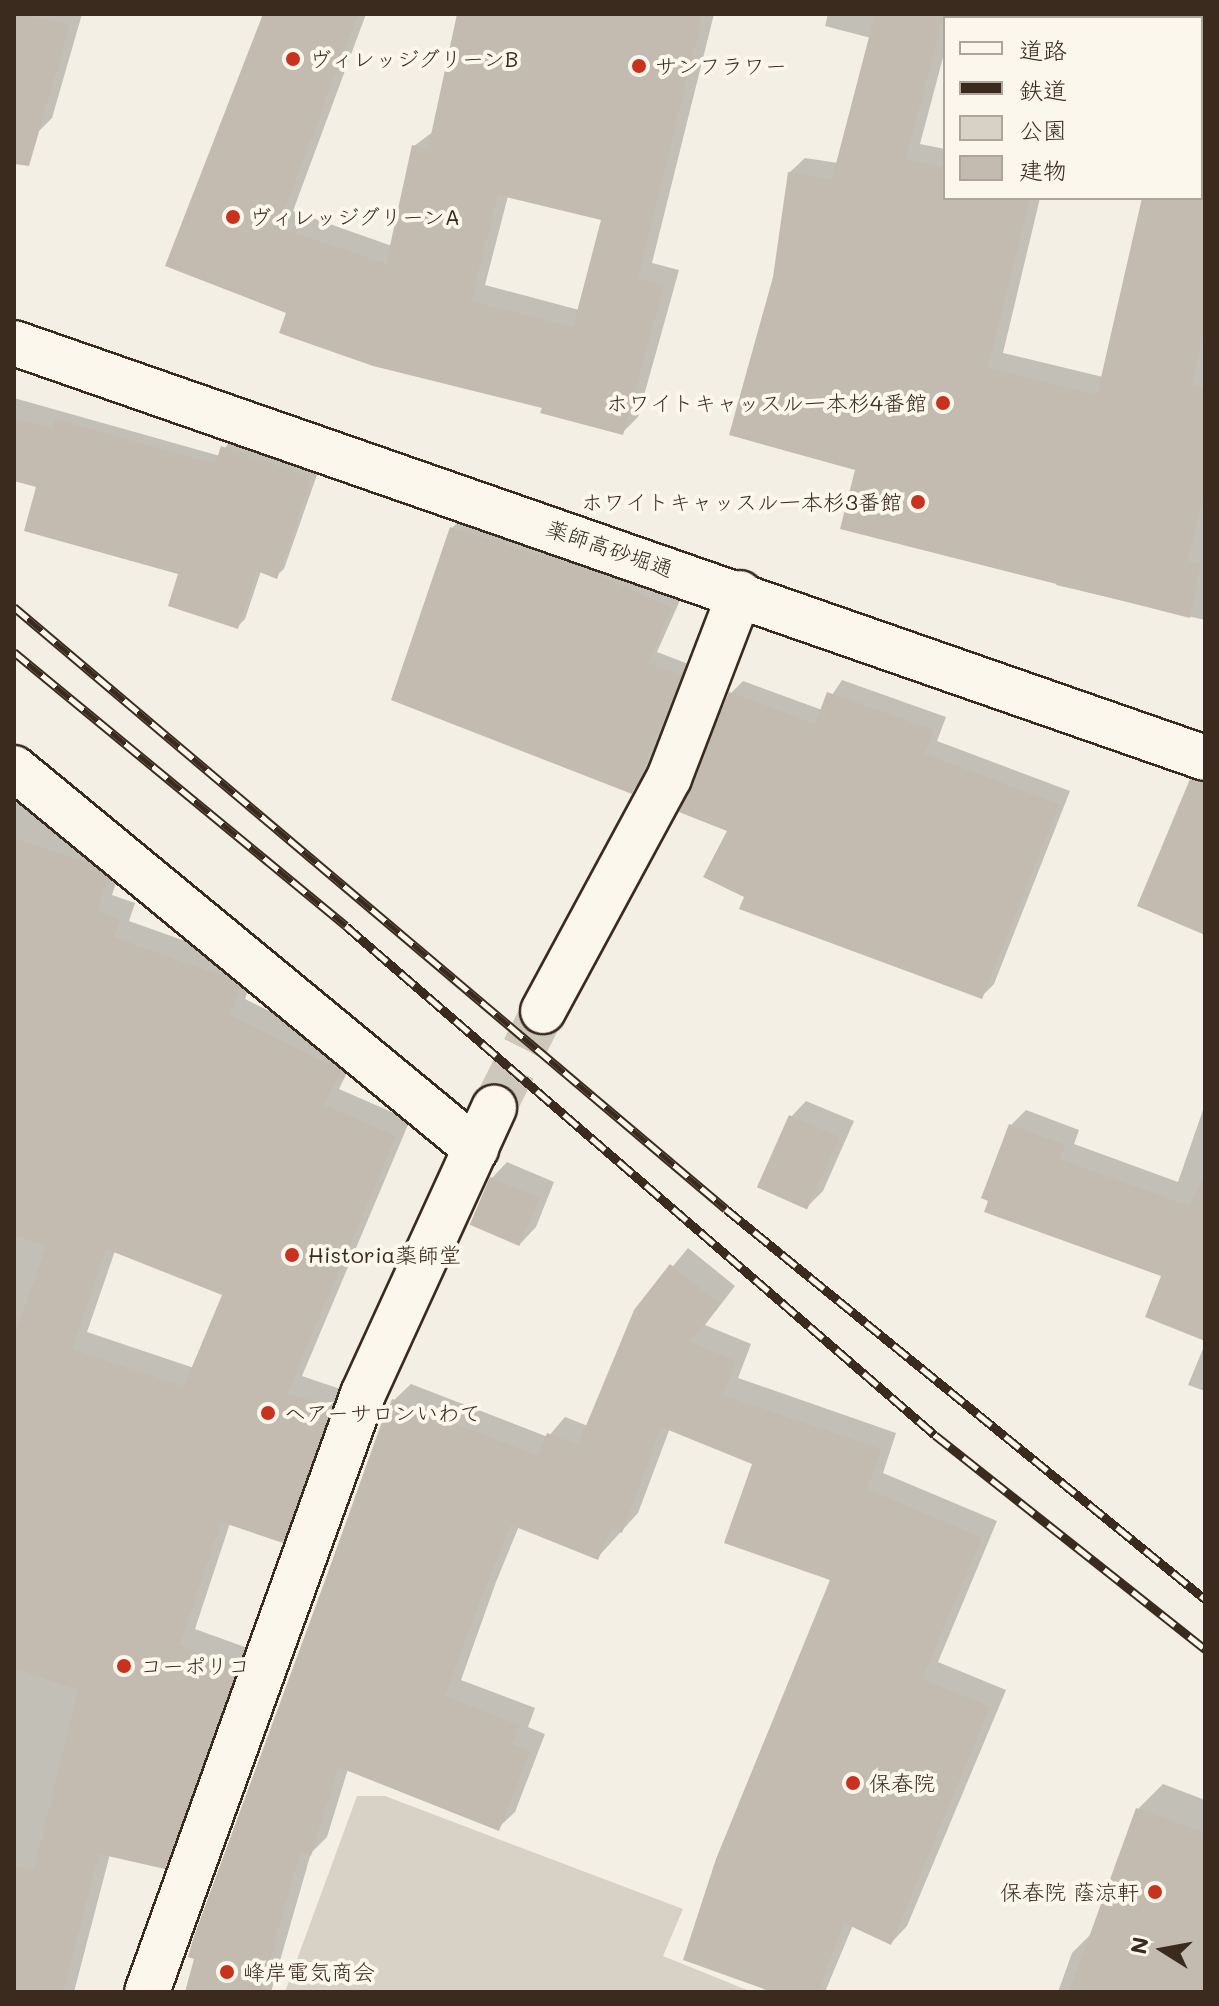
<!DOCTYPE html>
<meta charset="utf-8">
<style>
body{margin:0}
#map{position:relative;width:1219px;height:2006px;overflow:hidden;background:#f3efe4;font-family:Mali,"Klee One",sans-serif}
div>[style]{position:absolute}
.green>*{inset:0;background:#d8d1c6}
.shadow>*{inset:0;background:#0003}
.building>*{inset:0;background:#c3bbb0;transform-origin:0 0}
.minor-tunnel>*{height:44px;margin-top:-22px;transform-origin:0;background:repeating-linear-gradient(90deg,#cec8bc 0 44px,transparent 0 66px)}
.roads{filter:drop-shadow(2px 0 #3b2a1e) drop-shadow(-2px 0 #3b2a1e) drop-shadow(0 2px #3b2a1e) drop-shadow(0 -2px #3b2a1e)}
.minor>*{height:44px;margin:-22px;padding:0 22px;transform-origin:22px;border-radius:22px;background:#fbf7ec}
.rail>*{height:9px;margin-top:-4.5px;transform-origin:0;background:repeating-linear-gradient(90deg,#fbf7ec 0 18px,#3b2a1e 0 36px);box-sizing:border-box;border-block:2px solid #3b2a1e}
.dots>*{width:22px;height:22px;translate:-50% -50%;box-sizing:border-box;border:4px solid #fbf7ec;border-radius:50%}
span{translate:-50% -50%;white-space:nowrap;text-align:center;line-height:1.15;-webkit-text-stroke:8px #fbf7ec;paint-order:stroke}
.poi-label{font-size:22px;color:#3b2a1e}
.left{translate:0 -50%;text-align:left}
.right{translate:-100% -50%;text-align:right}
.street-label{font-size:22px;color:#3b2a1e}
.frame{position:absolute;inset:0;border:16px solid #3b2a1e;pointer-events:none}
.legend{position:absolute;left:943px;top:16px;width:260px;height:184px;box-sizing:border-box;background:#fbf7ec;border:2px solid #aea59a;margin:0;padding:10px 14px;list-style:none;font-size:24px;color:#3b2a1e}
.legend li{display:flex;align-items:center;gap:16px;height:40px}
.legend b{width:40px;border:2px solid #aea59a}
.north{position:absolute;left:1123px;top:1910px;width:80px;height:80px;-webkit-text-stroke:6px #fbf7ec;paint-order:stroke;rotate:281deg;font-size:22px;font-weight:700;line-height:32px;text-align:center;color:#3b2a1e}
.north::after{content:'';display:block;margin:auto;width:28px;height:36px;background:#3b2a1e;clip-path:polygon(50% 0,100% 100%,50% 72%,0 100%)}
</style>
<div id="map">
<div class="green">
<div style="clip-path:polygon(357px 1796px,385px 1796px,683px 1909px,663px 1956px,752px 1992px,285px 1992px)"></div>
</div>
<div class="shadow">
<div style="clip-path:polygon(14px 14px,82px 14px,52px 118px,37px 133px,14px 127px)"></div>
<div style="clip-path:polygon(evenodd,265px 14px,366px 14px,293px 211px,392px 246px,414px 146px,434px 131px,464px 14px,714px 14px,652px 263px,679px 270px,638px 417px,622px 433px,168px 265px,265px 14px,508px 196px,604px 218px,579px 310px,485px 285px,508px 196px)"></div>
<div style="clip-path:polygon(828px 14px,1058px 14px,945px 18px,945px 50px,920px 144px,945px 149px,945px 198px,1040px 198px,1003px 353px,1103px 377px,1144px 198px,1201px 198px,1201px 92px,1205px 92px,1205px 620px,1056px 585px,1057px 581px,857px 468px,775px 278px,789px 173px,805px 158px,838px 163px,871px 38px,825px 26px)"></div>
<div style="clip-path:polygon(14px 398px,220px 456px,231px 439px,319px 469px,284px 569px,276px 576px,261px 571px,245px 619px,237px 627px,181px 573px,39px 485px,14px 479px)"></div>
<div style="clip-path:polygon(463px 517px,681px 598px,657px 652px,691px 665px,642px 781px,632px 791px,394px 699px,452px 528px)"></div>
<div style="clip-path:polygon(842px 680px,946px 717px,937px 741px,1070px 791px,994px 984px,981px 997px,746px 896px,730px 830px,730px 694px,743px 681px,822px 710px)"></div>
<div style="clip-path:polygon(evenodd,22px 797px,123px 861px,112px 895px,135px 903px,129px 921px,247px 963px,255px 970px,245px 999px,356px 1054px,339px 1089px,410px 1120px,302px 1376px,346px 1391px,298px 1525px,282px 1541px,230px 1523px,195px 1629px,253px 1650px,181px 1850px,164px 1867px,110px 1854px,74px 1992px,14px 1992px,14px 805px,22px 797px,115px 1251px,224px 1294px,194px 1368px,87px 1332px,115px 1251px)"></div>
<div style="clip-path:polygon(806px 1101px,854px 1121px,823px 1191px,807px 1207px,791px 1117px)"></div>
<div style="clip-path:polygon(1205px 1104px,1205px 1339px,1164px 1275px,1011px 1125px,1026px 1110px,1079px 1130px,1074px 1144px,1178px 1182px)"></div>
<div style="clip-path:polygon(507px 1162px,554px 1182px,536px 1227px,521px 1243px,492px 1178px)"></div>
<div style="clip-path:polygon(688px 1248px,735px 1286px,705px 1325px,751px 1344px,738px 1378px,896px 1433px,883px 1473px,997px 1521px,938px 1662px,1006px 1690px,907px 1926px,891px 1943px,853px 1925px,825px 1992px,778px 1992px,833px 1579px,754px 1462px,670px 1428px,638px 1513px,597px 1558px,519px 1526px,496px 1582px,461px 1680px,535px 1708px,528px 1727px,545px 1734px,515px 1812px,498px 1828px,348px 1769px,327px 1837px,311px 1853px,271px 1992px,187px 1992px,197px 1958px,191px 1956px,381px 1424px,394px 1400px,411px 1384px,548px 1437px,565px 1417px,588px 1426px,635px 1312px)"></div>
<div style="clip-path:polygon(1205px 1344px,1205px 1391px,1188px 1385px)"></div>
<div style="clip-path:polygon(1163px 1784px,1205px 1800px,1205px 1992px,1058px 1992px,1072px 1953px,1093px 1932px,1138px 1809px)"></div>
</div>
<div class="building">
<div style="clip-path:polygon(14px 14px,70px 24px,29px 166px,14px 164px)"></div>
<div style="clip-path:polygon(evenodd,263px 14px,358px 14px,278px 227px,386px 264px,412px 145px,428px 149px,457px 14px,703px 14px,638px 278px,664px 285px,623px 435px,540px 413px,542px 408px,373px 366px,279px 333px,286px 313px,165px 266px,263px 14px,498px 195px,601px 220px,573px 327px,471px 301px,498px 195px)"></div>
<div style="clip-path:polygon(875px 14px,944px 14px,906px 159px,945px 167px,945px 198px,1030px 198px,988px 368px,1097px 395px,1142px 198px,1205px 198px,1205px 327px,1192px 384px,1205px 387px,1205px 491px,1188px 561px,1201px 564px,1190px 618px,840px 529px,855px 470px,729px 435px,773px 277px,788px 172px,832px 179px)"></div>
<div style="clip-path:polygon(14px 419px,53px 428px,55px 419px,215px 464px,221px 446px,312px 477px,277px 579px,257px 571px,238px 629px,168px 606px,178px 574px,24px 531px,36px 487px,14px 481px)"></div>
<div style="clip-path:polygon(450px 527px,587px 570px,672px 608px,648px 663px,682px 675px,632px 794px,391px 700px)"></div>
<div style="clip-path:polygon(729px 692px,815px 724px,827px 692px,934px 730px,925px 754px,1059px 804px,982px 999px,739px 909px,744px 897px,703px 877px,727px 831px,679px 812px)"></div>
<div style="clip-path:polygon(1190px 779px,1205px 782px,1205px 935px,1137px 906px)"></div>
<div style="clip-path:polygon(evenodd,14px 838px,89px 863px,108px 878px,97px 911px,120px 920px,114px 937px,230px 979px,240px 987px,230px 1015px,341px 1071px,324px 1105px,396px 1136px,287px 1393px,332px 1407px,283px 1543px,221px 1522px,180px 1645px,238px 1666px,165px 1869px,99px 1854px,63px 1992px,14px 1992px,14px 1865px,34px 1870px,78px 1690px,14px 1668px,14px 1338px,46px 1246px,14px 1235px,14px 838px,106px 1249px,222px 1295px,184px 1386px,72px 1349px,106px 1249px)"></div>
<div style="left:789px;top:1115px;width:55px;height:79px;rotate:24deg"></div>
<div style="clip-path:polygon(1009px 1124px,1065px 1145px,1060px 1159px,1189px 1206px,1205px 1174px,1205px 1341px,1145px 1317px,1161px 1276px,984px 1212px,988px 1201px,981px 1198px)"></div>
<div style="left:490px;top:1177px;width:54px;height:52px;rotate:23deg"></div>
<div style="clip-path:polygon(670px 1264px,720px 1304px,690px 1342px,736px 1361px,723px 1395px,881px 1449px,867px 1489px,982px 1538px,922px 1679px,990px 1707px,891px 1945px,844px 1923px,818px 1992px,772px 1992px,683px 1960px,716px 1859px,830px 1580px,724px 1543px,752px 1464px,661px 1427px,622px 1533px,611px 1528px,598px 1560px,511px 1525px,480px 1601px,445px 1696px,519px 1725px,512px 1744px,530px 1751px,499px 1831px,338px 1767px,311px 1856px,300px 1852px,261px 1992px,185px 1992px,194px 1959px,188px 1957px,193px 1939px,392px 1399px,538px 1456px,547px 1433px,578px 1445px,634px 1310px)"></div>
<div style="clip-path:polygon(1136px 1808px,1205px 1833px,1205px 1992px,1069px 1992px)"></div>
</div>
<div class="minor-tunnel">
<div style="left:494px;top:1108px;width:109px;rotate:-63.2deg"></div>
</div>
<div class="roads">
<div class="minor">
<div style="left:14px;top:343px;width:1261px;rotate:19.21deg"></div>
<div style="left:14px;top:768px;width:599px;rotate:39.51deg"></div>
<div style="left:543px;top:1011px;width:265px;rotate:-61.6deg"></div>
<div style="left:669px;top:778px;width:198px;rotate:-69deg"></div>
<div style="left:147px;top:1992px;width:636px;rotate:-70.14deg"></div>
<div style="left:363px;top:1394px;width:315px;rotate:-65.4deg"></div>
</div>
</div>
<div class="rail">
<div style="left:14px;top:607px;width:932px;rotate:40.21deg"></div>
<div style="left:726px;top:1209px;width:618px;rotate:39.15deg"></div>
<div style="left:14px;top:652px;width:430px;rotate:39.5deg"></div>
<div style="left:346px;top:926px;width:778px;rotate:40.83deg"></div>
<div style="left:935px;top:1435px;width:345px;rotate:38.4deg"></div>
</div>
<div class="dots">
<div style="left:293px;top:59px;background:#c8321e"></div>
<div style="left:639px;top:66px;background:#c8321e"></div>
<div style="left:233px;top:217px;background:#c8321e"></div>
<div style="left:943px;top:403px;background:#c8321e"></div>
<div style="left:918px;top:502px;background:#c8321e"></div>
<div style="left:292px;top:1255px;background:#c8321e"></div>
<div style="left:268px;top:1413px;background:#c8321e"></div>
<div style="left:124px;top:1666px;background:#c8321e"></div>
<div style="left:853px;top:1783px;background:#c8321e"></div>
<div style="left:1155px;top:1892px;background:#c8321e"></div>
<div style="left:227px;top:1972px;background:#c8321e"></div>
</div>
<div class="poi-label">
<span class="left" style="left:309px;top:59px">ヴィレッジグリーンB</span>
<span class="left" style="left:655px;top:66px">サンフラワー</span>
<span class="left" style="left:249px;top:217px">ヴィレッジグリーンA</span>
<span class="right" style="left:927px;top:403px">ホワイトキャッスル一本杉4番館</span>
<span class="right" style="left:902px;top:502px">ホワイトキャッスル一本杉3番館</span>
<span class="left" style="left:308px;top:1255px">Historia薬師堂</span>
<span class="left" style="left:284px;top:1413px">ヘアーサロンいわて</span>
<span class="left" style="left:140px;top:1666px">コーポリコ</span>
<span class="left" style="left:869px;top:1783px">保春院</span>
<span class="right" style="left:1139px;top:1892px">保春院 蔭涼軒</span>
<span class="left" style="left:243px;top:1972px">峰岸電気商会</span>
</div>
<div class="street-label">
<span style="left:610px;top:548px;rotate:19deg">薬師高砂堀通</span>
</div>
<div class="frame"></div>
<ul class="legend">
<li><b style="height:10px;background:#fbf7ec"></b>道路</li>
<li><b style="height:10px;background:#3b2a1e"></b>鉄道</li>
<li><b style="height:22px;background:#d8d1c6"></b>公園</li>
<li><b style="height:22px;background:#c3bbb0"></b>建物</li>
</ul>
<div class="north">N</div>
</div>
